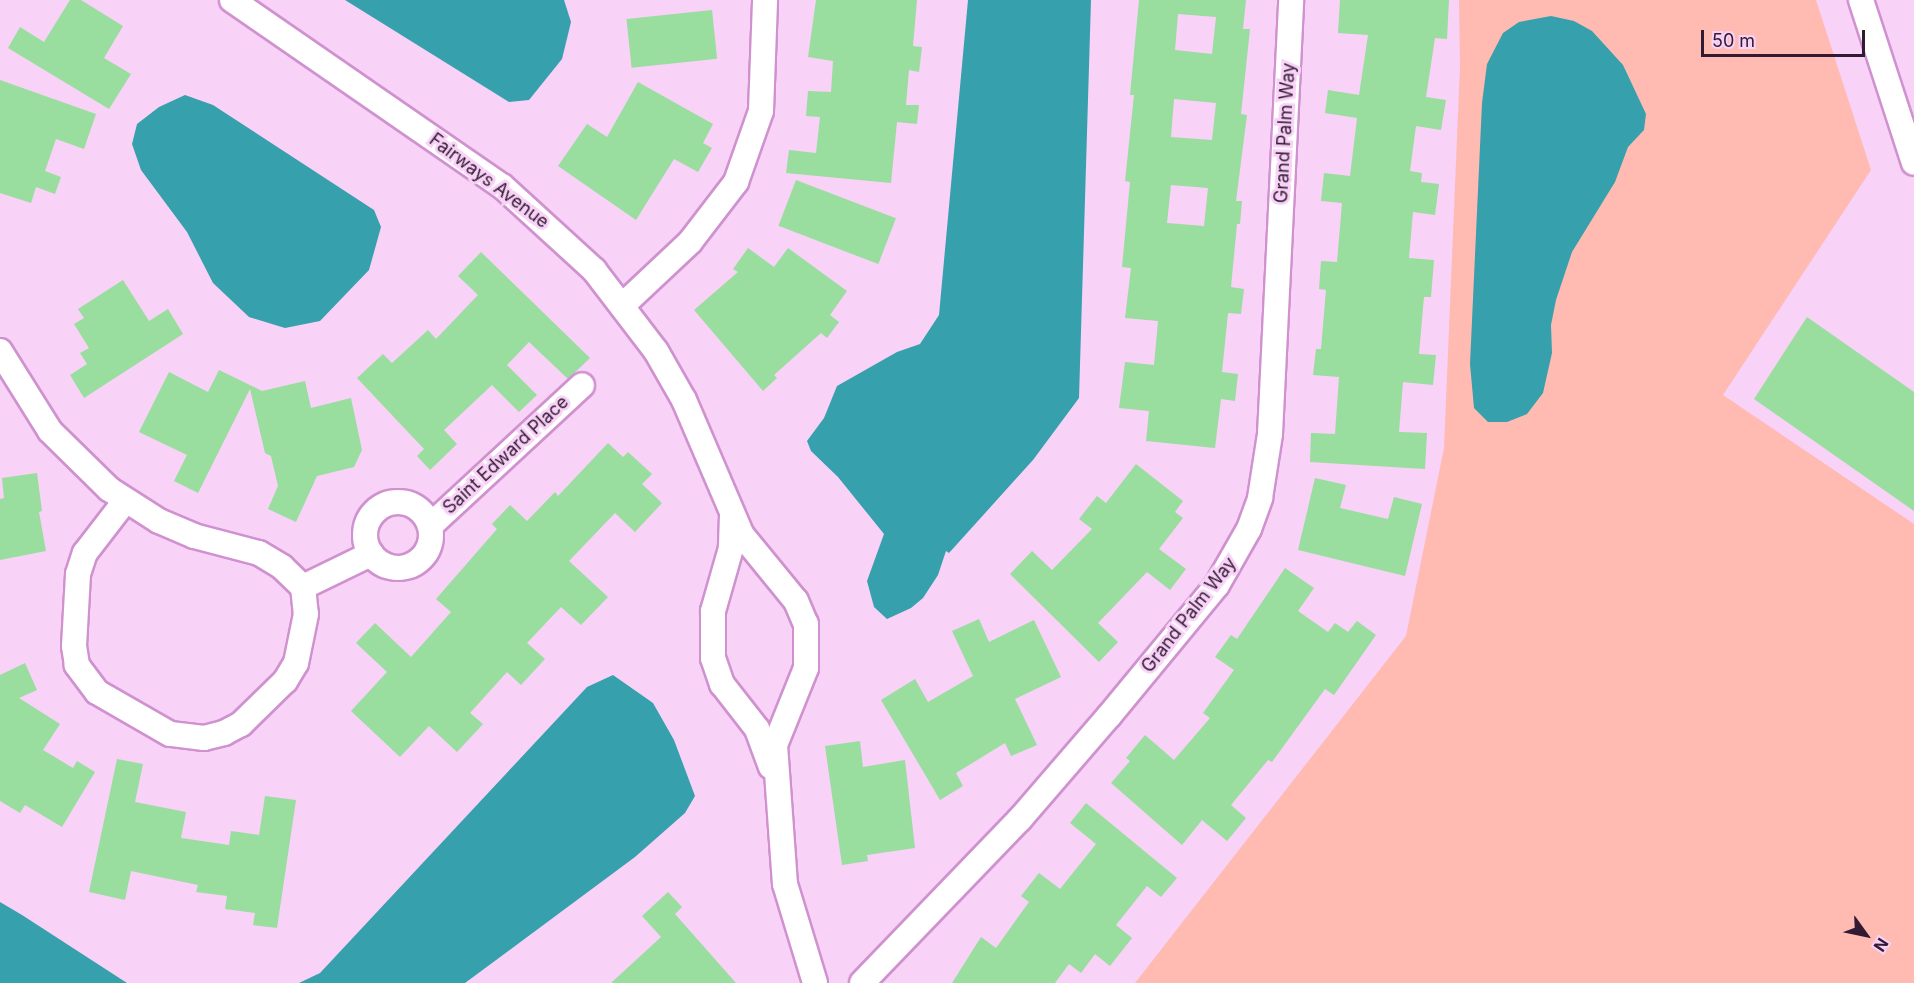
<!DOCTYPE html>
<style>
body{margin:0}
#map{position:relative;width:1914px;height:983px;overflow:hidden;background:#f8d2f7;font-family:Inter,sans-serif}
div>[style]{position:absolute}
.green>*{inset:0;background:#ffbab2}
.water>*{inset:0;background:#36a0ad}
.building>*{inset:0;background:#99dd9f;transform-origin:0 0}
.roads{filter:drop-shadow(2px 0 #cf92cf) drop-shadow(-2px 0 #cf92cf) drop-shadow(0 2px #cf92cf) drop-shadow(0 -2px #cf92cf)}
.minor>*{height:24px;margin:-12px;padding:0 12px;transform-origin:12px;border-radius:12px;background:#fff}
.minor>.ring{margin:-12px;padding:0;box-sizing:content-box;background:none;border:24px solid #fff;border-radius:50%}
span{translate:-50% -50%;white-space:nowrap;text-align:center;line-height:1.15;-webkit-text-stroke:6px #f8d2f7;paint-order:stroke}
.street-label{font-size:18px;color:#321a32}
.north{position:absolute;left:1836px;top:905px;width:60px;height:60px;-webkit-text-stroke:4px #f8d2f7;paint-order:stroke;rotate:123deg;font-size:16px;font-weight:700;line-height:24px;text-align:center;color:#321a32}
.north::after{content:'';display:block;margin:auto;width:21px;height:27px;background:#321a32;clip-path:polygon(50% 0,100% 100%,50% 72%,0 100%)}
.scale{position:absolute;left:1701px;top:30px;width:164px;height:27px;box-sizing:border-box;border:3px solid #321a32;border-top:0;padding-left:8px;font-size:18px;line-height:21px;white-space:nowrap;color:#321a32;-webkit-text-stroke:4px #f8d2f7;paint-order:stroke}
</style>
<div id="map">
<div class="green">
<div style="clip-path:polygon(1459px 0,1816px 0,1871px 170px,1723px 395px,1914px 524px,1914px 983px,1135px 983px,1406px 636px,1444px 448px,1460px 67px)"></div>
</div>
<div class="water">
<div style="clip-path:polygon(345px 0,564px 0,571px 22px,562px 59px,529px 100px,509px 102px)"></div>
<div style="clip-path:polygon(968px 0,1091px 0,1079px 398px,1033px 460px,949px 553px,946px 551px,938px 575px,923px 598px,911px 608px,887px 619px,874px 607px,867px 581px,884px 534px,838px 477px,811px 451px,807px 441px,824px 418px,837px 386px,897px 352px,920px 344px,939px 315px)"></div>
<div style="clip-path:polygon(1551px 16px,1574px 21px,1592px 31px,1623px 65px,1646px 114px,1644px 130px,1628px 147px,1615px 182px,1572px 252px,1556px 300px,1551px 325px,1552px 353px,1543px 393px,1527px 414px,1507px 422px,1488px 422px,1474px 408px,1470px 364px,1482px 103px,1487px 64px,1503px 33px,1519px 22px)"></div>
<div style="clip-path:polygon(185px 95px,213px 105px,374px 210px,381px 227px,369px 270px,320px 321px,285px 328px,249px 317px,213px 283px,187px 232px,141px 170px,132px 144px,137px 124px,159px 107px)"></div>
<div style="clip-path:polygon(613px 675px,653px 703px,674px 740px,695px 796px,685px 813px,635px 857px,465px 983px,299px 983px,320px 973px,587px 687px)"></div>
<div style="clip-path:polygon(0 902px,22px 915px,127px 983px,0 983px)"></div>
</div>
<div class="building">
<div style="clip-path:polygon(70px 0,81px 0,123px 26px,104px 58px,131px 74px,109px 109px,8px 48px,20px 27px,44px 42px)"></div>
<div style="clip-path:polygon(816px 0,917px 0,913px 46px,922px 47px,919px 72px,909px 70px,906px 105px,919px 105px,917px 124px,897px 122px,891px 183px,786px 173px,789px 150px,816px 153px,820px 117px,806px 116px,808px 91px,831px 92px,833px 61px,808px 57px)"></div>
<div style="clip-path:polygon(evenodd,1139px 0,1246px 0,1243px 29px,1250px 29px,1241px 114px,1247px 115px,1236px 201px,1242px 201px,1240px 224px,1237px 224px,1231px 287px,1244px 289px,1241px 314px,1228px 313px,1222px 372px,1238px 374px,1235px 401px,1221px 399px,1215px 448px,1146px 441px,1149px 411px,1119px 408px,1125px 362px,1154px 365px,1158px 321px,1125px 318px,1131px 268px,1122px 267px,1130px 182px,1125px 181px,1134px 95px,1130px 95px,1139px 0,1178px 14px,1216px 17px,1212px 54px,1175px 50px,1178px 14px,1139px 0,1174px 99px,1216px 103px,1212px 140px,1171px 137px,1174px 99px,1139px 0,1171px 185px,1208px 188px,1204px 226px,1167px 223px,1171px 185px)"></div>
<div style="clip-path:polygon(1340px 0,1449px 0,1447px 39px,1435px 38px,1426px 97px,1446px 100px,1441px 130px,1416px 126px,1410px 171px,1422px 173px,1421px 182px,1439px 184px,1435px 215px,1413px 212px,1409px 258px,1434px 260px,1431px 297px,1424px 297px,1419px 354px,1436px 355px,1433px 385px,1403px 382px,1399px 432px,1427px 433px,1425px 469px,1310px 462px,1311px 433px,1335px 434px,1339px 377px,1313px 375px,1316px 349px,1321px 349px,1326px 290px,1319px 289px,1321px 261px,1337px 262px,1342px 203px,1321px 201px,1324px 173px,1350px 176px,1357px 118px,1325px 113px,1328px 90px,1359px 95px,1368px 35px,1338px 33px)"></div>
<div style="left:712px;top:10px;width:49px;height:86px;rotate:84deg"></div>
<div style="clip-path:polygon(0 80px,96px 114px,84px 149px,56px 139px,45px 171px,61px 177px,55px 194px,36px 187px,31px 203px,0 193px)"></div>
<div style="clip-path:polygon(638px 82px,713px 124px,703px 143px,712px 148px,698px 172px,674px 159px,636px 220px,558px 166px,587px 124px,607px 137px)"></div>
<div style="left:796px;top:180px;width:107px;height:49px;rotate:21deg"></div>
<div style="clip-path:polygon(748px 248px,774px 267px,788px 248px,847px 291px,830px 315px,839px 322px,827px 338px,821px 333px,774px 375px,777px 378px,763px 391px,694px 310px,738px 272px,733px 269px)"></div>
<div style="clip-path:polygon(481px 252px,590px 358px,568px 379px,529px 342px,507px 365px,537px 395px,519px 412px,492px 385px,444px 430px,457px 444px,430px 470px,417px 456px,424px 449px,357px 378px,383px 354px,392px 363px,428px 330px,436px 339px,478px 295px,458px 276px)"></div>
<div style="clip-path:polygon(123px 280px,149px 321px,168px 309px,183px 334px,84px 398px,70px 375px,87px 364px,80px 353px,89px 348px,74px 324px,84px 318px,78px 309px)"></div>
<div style="clip-path:polygon(1807px 317px,1914px 392px,1914px 511px,1754px 399px)"></div>
<div style="clip-path:polygon(219px 370px,262px 391px,305px 381px,311px 408px,351px 398px,362px 450px,354px 467px,317px 476px,296px 522px,268px 509px,278px 486px,271px 456px,265px 453px,250px 389px,198px 493px,174px 481px,187px 455px,139px 432px,169px 372px,208px 392px)"></div>
<div style="clip-path:polygon(608px 443px,623px 457px,628px 452px,652px 474px,642px 484px,662px 503px,635px 532px,615px 513px,569px 561px,608px 597px,581px 625px,561px 607px,527px 643px,545px 659px,521px 685px,507px 672px,470px 713px,483px 724px,457px 752px,429px 726px,400px 757px,351px 711px,387px 672px,356px 643px,375px 623px,411px 657px,451px 612px,436px 599px,497px 529px,492px 524px,510px 505px,527px 521px,555px 492px,558px 496px)"></div>
<div style="clip-path:polygon(1136px 464px,1183px 501px,1175px 512px,1183px 518px,1159px 549px,1186px 569px,1170px 590px,1147px 572px,1098px 623px,1118px 642px,1099px 662px,1010px 574px,1032px 551px,1052px 570px,1092px 529px,1079px 519px,1097px 496px,1106px 503px)"></div>
<div style="clip-path:polygon(37px 473px,42px 511px,39px 512px,46px 551px,0 560px,0 499px,4px 498px,2px 478px)"></div>
<div style="clip-path:polygon(1315px 478px,1346px 485px,1340px 508px,1388px 519px,1394px 497px,1422px 504px,1405px 576px,1298px 550px)"></div>
<div style="clip-path:polygon(1285px 568px,1314px 588px,1298px 611px,1328px 632px,1335px 623px,1348px 632px,1357px 621px,1376px 635px,1334px 695px,1325px 689px,1272px 762px,1268px 760px,1231px 805px,1246px 818px,1227px 841px,1202px 820px,1182px 845px,1111px 783px,1130px 761px,1126px 758px,1145px 735px,1174px 760px,1210px 718px,1203px 713px,1234px 670px,1215px 657px,1231px 635px,1237px 639px)"></div>
<div style="clip-path:polygon(979px 619px,989px 642px,1034px 620px,1061px 677px,1015px 699px,1037px 745px,1011px 756px,1005px 743px,956px 773px,963px 786px,940px 800px,881px 700px,915px 679px,928px 702px,973px 676px,952px 631px)"></div>
<div style="clip-path:polygon(25px 663px,37px 690px,19px 698px,60px 724px,43px 750px,73px 768px,77px 761px,95px 772px,62px 827px,25px 805px,20px 813px,0 801px,0 675px)"></div>
<div style="clip-path:polygon(860px 741px,863px 767px,905px 760px,915px 848px,867px 855px,868px 861px,842px 865px,825px 746px)"></div>
<div style="clip-path:polygon(117px 759px,143px 764px,135px 802px,186px 812px,181px 838px,229px 845px,231px 831px,259px 835px,265px 796px,296px 800px,277px 928px,253px 925px,255px 913px,225px 909px,227px 896px,196px 892px,198px 885px,131px 871px,125px 900px,89px 892px)"></div>
<div style="clip-path:polygon(1086px 803px,1177px 878px,1161px 897px,1147px 886px,1116px 925px,1132px 938px,1110px 966px,1095px 954px,1081px 973px,1069px 964px,1055px 983px,952px 983px,981px 937px,996px 948px,1029px 902px,1021px 896px,1039px 873px,1060px 889px,1096px 844px,1070px 823px)"></div>
<div style="clip-path:polygon(668px 892px,682px 907px,675px 914px,736px 983px,611px 983px,661px 937px,642px 916px)"></div>
</div>
<div class="roads">
<div class="minor">
<div style="left:232px;top:0;width:328px;rotate:34.6deg"></div>
<div style="left:502px;top:186px;width:125px;rotate:42.4deg"></div>
<div style="left:594px;top:270px;width:102px;rotate:52.6deg"></div>
<div style="left:656px;top:351px;width:56px;rotate:60.3deg"></div>
<div style="left:684px;top:400px;width:147px;rotate:66.8deg"></div>
<div style="left:742px;top:535px;width:85px;rotate:50.7deg"></div>
<div style="left:796px;top:601px;width:25px;rotate:67deg"></div>
<div style="left:806px;top:624px;width:44px;rotate:90deg"></div>
<div style="left:806px;top:668px;width:83px;rotate:111.9deg"></div>
<div style="left:775px;top:745px;width:139px;rotate:85.9deg"></div>
<div style="left:785px;top:884px;width:103px;rotate:73.1deg"></div>
<div style="left:1861px;top:0;width:171px;rotate:72deg"></div>
<div style="left:623px;top:305px;width:92px;rotate:-43.2deg"></div>
<div style="left:690px;top:242px;width:76px;rotate:-52.5deg"></div>
<div style="left:736px;top:182px;width:75px;rotate:-70.6deg"></div>
<div style="left:761px;top:111px;width:111px;rotate:-87.9deg"></div>
<div style="left:0;top:351px;width:94px;rotate:58deg"></div>
<div style="left:50px;top:431px;width:83px;rotate:44.5deg"></div>
<div style="left:109px;top:489px;width:59px;rotate:32.6deg"></div>
<div style="left:159px;top:521px;width:38px;rotate:23deg"></div>
<div style="left:194px;top:536px;width:67px;rotate:14.7deg"></div>
<div style="left:259px;top:553px;width:27px;rotate:31deg"></div>
<div style="left:282px;top:567px;width:29px;rotate:44deg"></div>
<div style="left:303px;top:587px;width:27px;rotate:84deg"></div>
<div style="left:306px;top:614px;width:50px;rotate:101.5deg"></div>
<div style="left:296px;top:663px;width:21px;rotate:121deg"></div>
<div style="left:285px;top:681px;width:62px;rotate:135.7deg"></div>
<div style="left:241px;top:724px;width:19px;rotate:152deg"></div>
<div style="left:224px;top:733px;width:21px;rotate:166deg"></div>
<div style="left:204px;top:738px;width:34px;rotate:-173deg"></div>
<div style="left:170px;top:734px;width:84px;rotate:-150.1deg"></div>
<div style="left:97px;top:692px;width:34px;rotate:-127deg"></div>
<div style="left:77px;top:665px;width:19px;rotate:-99deg"></div>
<div style="left:74px;top:646px;width:72px;rotate:-86.8deg"></div>
<div style="left:78px;top:574px;width:22px;rotate:-72deg"></div>
<div style="left:85px;top:553px;width:66px;rotate:-52.4deg"></div>
<div class="ring" style="left:365px;top:502px;width:42px;height:42px"></div>
<div style="left:732px;top:515px;width:33px;rotate:92deg"></div>
<div style="left:731px;top:548px;width:66px;rotate:105.9deg"></div>
<div style="left:713px;top:611px;width:47px;rotate:90deg"></div>
<div style="left:713px;top:658px;width:28px;rotate:71deg"></div>
<div style="left:722px;top:684px;width:57px;rotate:52.1deg"></div>
<div style="left:757px;top:729px;width:40px;rotate:69.8deg"></div>
<div style="left:430px;top:526px;width:207px;rotate:-42.8deg"></div>
<div style="left:303px;top:587px;width:76px;rotate:-25.9deg"></div>
<div style="left:862px;top:983px;width:228px;rotate:-46.1deg"></div>
<div style="left:1020px;top:819px;width:136px;rotate:-49.2deg"></div>
<div style="left:1109px;top:716px;width:170px;rotate:-50.5deg"></div>
<div style="left:1217px;top:585px;width:64px;rotate:-60.3deg"></div>
<div style="left:1249px;top:529px;width:33px;rotate:-70deg"></div>
<div style="left:1260px;top:498px;width:65px;rotate:-81.1deg"></div>
<div style="left:1270px;top:434px;width:435px;rotate:-87.2deg"></div>
</div>
</div>
<div class="street-label">
<span style="left:1285px;top:133px;rotate:-87deg">Grand Palm Way</span>
<span style="left:489px;top:181px;rotate:37deg">Fairways Avenue</span>
<span style="left:506px;top:455px;rotate:-43deg">Saint Edward Place</span>
<span style="left:1189px;top:615px;rotate:-52deg">Grand Palm Way</span>
</div>
<div class="north">N</div>
<div class="scale">50 m</div>
</div>
